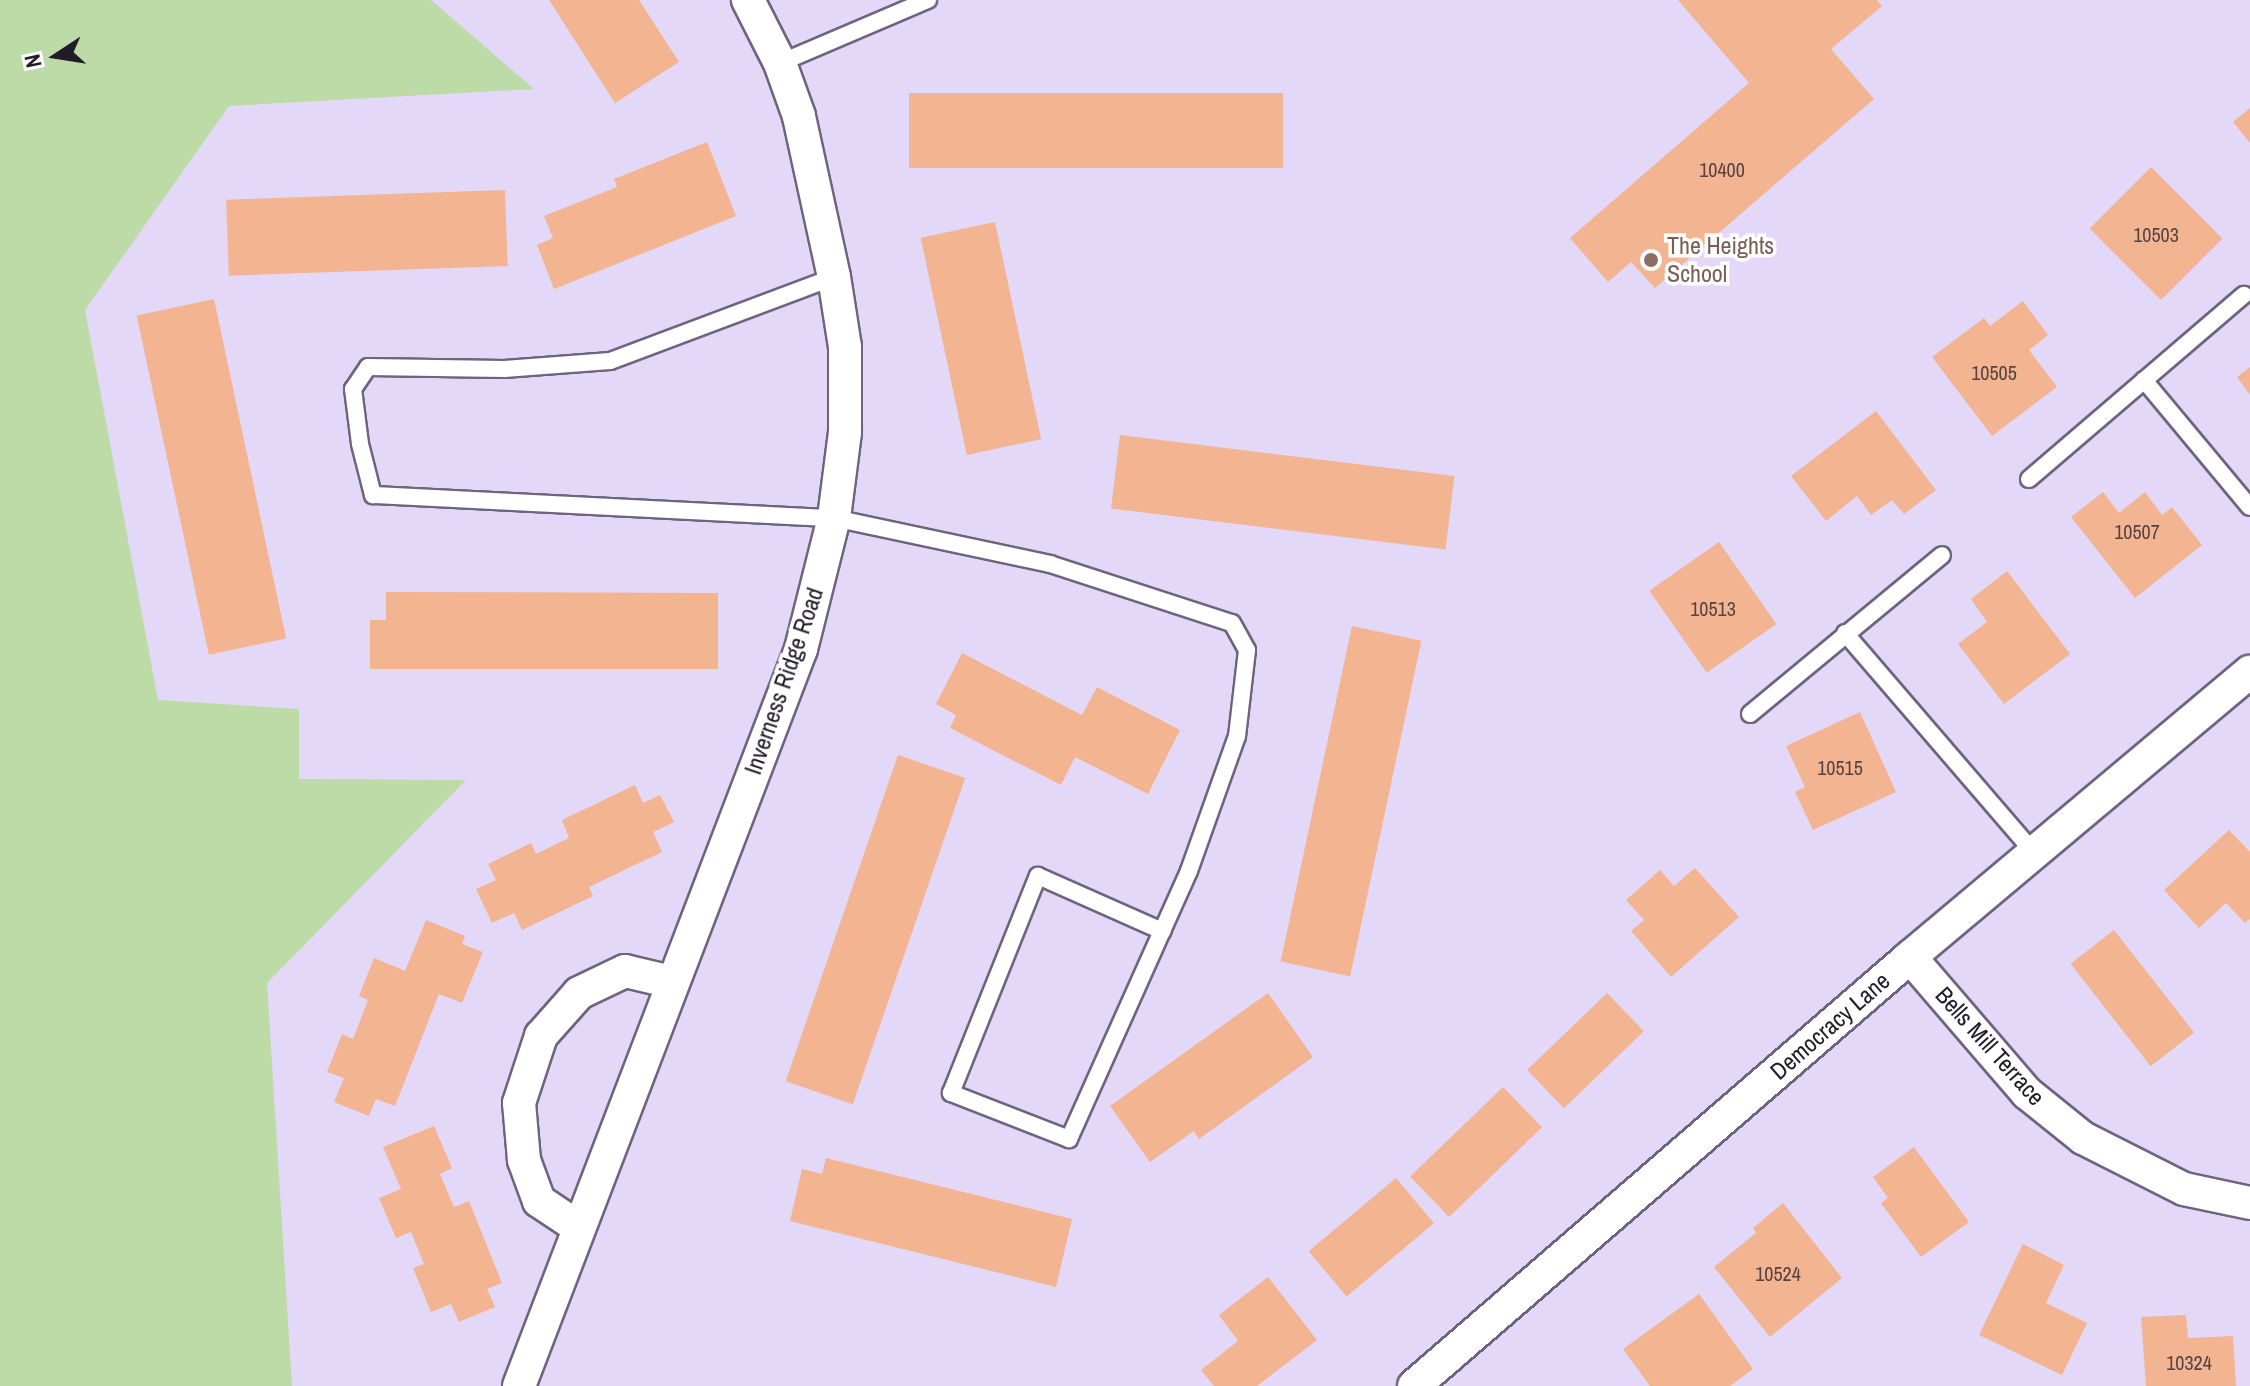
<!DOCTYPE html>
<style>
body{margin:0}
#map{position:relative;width:2250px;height:1386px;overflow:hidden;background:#e3d8f7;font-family:"Archivo Narrow",sans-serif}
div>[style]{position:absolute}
.green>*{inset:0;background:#bcdba6}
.building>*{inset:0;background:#f2b491;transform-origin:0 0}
.roads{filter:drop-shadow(2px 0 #6e647f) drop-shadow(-2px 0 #6e647f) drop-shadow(0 2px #6e647f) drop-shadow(0 -2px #6e647f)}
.service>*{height:16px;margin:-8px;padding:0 8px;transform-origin:8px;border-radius:8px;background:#fff}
.minor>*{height:32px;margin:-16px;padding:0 16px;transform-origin:16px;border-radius:16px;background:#fff}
.dots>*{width:22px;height:22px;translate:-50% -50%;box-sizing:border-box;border:4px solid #fff;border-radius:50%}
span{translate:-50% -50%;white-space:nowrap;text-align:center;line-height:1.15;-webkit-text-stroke:7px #fff;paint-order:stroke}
.number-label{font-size:20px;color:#554242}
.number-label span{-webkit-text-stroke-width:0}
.education-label{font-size:24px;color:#785e54}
.left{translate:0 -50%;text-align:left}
.street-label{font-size:24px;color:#211c28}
.north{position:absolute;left:16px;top:16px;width:80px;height:80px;-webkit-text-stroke:6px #fff;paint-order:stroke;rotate:258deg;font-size:22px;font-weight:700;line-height:32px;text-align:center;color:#211c28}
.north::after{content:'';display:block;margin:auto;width:28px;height:36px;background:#211c28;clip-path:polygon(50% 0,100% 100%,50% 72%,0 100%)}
</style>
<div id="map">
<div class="green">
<div style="clip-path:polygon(0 0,431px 0,534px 89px,229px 106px,85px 310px,158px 700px,299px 709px,299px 779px,466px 780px,267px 983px,292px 1386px,0 1386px)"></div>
</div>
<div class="building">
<div style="clip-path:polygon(549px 0,639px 0,679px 62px,615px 103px)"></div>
<div style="clip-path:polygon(1678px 0,1877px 0,1882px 6px,1831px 49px,1874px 99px,1655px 288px,1631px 262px,1608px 282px,1570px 238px,1749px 83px)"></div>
<div style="left:909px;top:93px;width:374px;height:75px"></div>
<div style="clip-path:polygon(2250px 108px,2250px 143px,2233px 122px)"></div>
<div style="clip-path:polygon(707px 142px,736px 216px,554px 289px,537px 245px,553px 238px,544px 216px,617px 187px,614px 179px)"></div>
<div style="left:2151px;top:167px;width:101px;height:87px;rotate:45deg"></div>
<div style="left:505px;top:190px;width:76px;height:279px;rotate:88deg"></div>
<div style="left:995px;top:222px;width:222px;height:76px;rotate:78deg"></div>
<div style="left:214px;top:299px;width:347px;height:79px;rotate:78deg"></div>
<div style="clip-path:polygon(2023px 301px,2048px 335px,2029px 350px,2057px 387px,1992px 436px,1932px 357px,1984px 318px,1990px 326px)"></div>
<div style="clip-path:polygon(2250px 367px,2250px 395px,2237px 377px)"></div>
<div style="clip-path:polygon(1876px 411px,1936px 490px,1904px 514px,1892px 500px,1871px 515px,1857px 496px,1826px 521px,1791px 476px)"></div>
<div style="left:1120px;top:435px;width:337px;height:74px;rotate:7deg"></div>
<div style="clip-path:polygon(2103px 492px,2119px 513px,2145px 492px,2162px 515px,2172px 507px,2202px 545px,2135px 598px,2071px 517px)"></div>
<div style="left:1719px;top:542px;width:100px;height:85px;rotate:55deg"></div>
<div style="clip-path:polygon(2007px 571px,2070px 654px,2004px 704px,1958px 644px,1987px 622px,1971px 599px)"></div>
<div style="clip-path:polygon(386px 592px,718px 593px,718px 669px,370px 669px,370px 620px,386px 620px)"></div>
<div style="left:1352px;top:626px;width:71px;height:343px;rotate:12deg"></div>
<div style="clip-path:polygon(962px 653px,1082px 715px,1097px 687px,1180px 730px,1148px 794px,1075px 757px,1061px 785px,950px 728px,956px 715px,936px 704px)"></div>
<div style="clip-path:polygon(1860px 712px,1896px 792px,1813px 830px,1795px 792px,1805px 787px,1786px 746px)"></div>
<div style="left:898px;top:755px;width:71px;height:345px;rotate:19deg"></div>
<div style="clip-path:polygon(635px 785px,643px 803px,660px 795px,674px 822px,653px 832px,662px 852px,589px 887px,593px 896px,522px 930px,514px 913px,492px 923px,476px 889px,496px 880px,488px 864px,531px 843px,536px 854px,569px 838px,562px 820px)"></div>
<div style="clip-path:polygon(2229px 830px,2250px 852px,2250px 919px,2245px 923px,2226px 903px,2199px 928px,2164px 890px)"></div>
<div style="clip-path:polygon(1695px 868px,1739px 917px,1671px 977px,1631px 931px,1644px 920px,1626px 900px,1660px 870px,1674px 886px)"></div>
<div style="clip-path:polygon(426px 920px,465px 936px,462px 944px,483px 952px,462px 1003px,439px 994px,395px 1106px,376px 1099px,369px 1116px,334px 1102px,344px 1078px,327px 1072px,342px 1034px,353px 1039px,368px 1000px,359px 996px,374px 958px,405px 971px)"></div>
<div style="left:2114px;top:930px;width:130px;height:55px;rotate:52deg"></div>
<div style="clip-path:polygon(1268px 993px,1313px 1057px,1199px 1139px,1194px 1131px,1150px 1162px,1110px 1106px)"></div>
<div style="left:1607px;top:993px;width:53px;height:111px;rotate:46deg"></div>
<div style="left:1503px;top:1087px;width:56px;height:129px;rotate:46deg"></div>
<div style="clip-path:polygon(434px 1126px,452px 1168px,440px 1174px,454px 1207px,469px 1201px,502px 1283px,487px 1289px,495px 1307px,459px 1322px,451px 1304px,431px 1312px,413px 1268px,424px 1264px,411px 1232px,396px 1238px,379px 1198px,401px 1189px,383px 1147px)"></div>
<div style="clip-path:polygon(1914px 1147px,1969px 1222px,1921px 1257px,1881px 1203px,1888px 1198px,1873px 1177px)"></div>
<div style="clip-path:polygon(826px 1158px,1072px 1219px,1056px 1287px,790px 1221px,802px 1169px,822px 1174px)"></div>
<div style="left:1396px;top:1178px;width:59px;height:114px;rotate:50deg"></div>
<div style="clip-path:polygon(1783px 1203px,1842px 1278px,1770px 1337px,1714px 1267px,1756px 1233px,1753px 1228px)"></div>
<div style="clip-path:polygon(2023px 1244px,2064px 1265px,2046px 1303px,2087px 1323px,2062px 1375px,1979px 1335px)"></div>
<div style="clip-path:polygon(1268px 1277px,1317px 1340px,1257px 1386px,1214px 1386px,1201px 1370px,1238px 1341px,1219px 1315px)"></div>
<div style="clip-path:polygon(1699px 1294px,1753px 1369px,1730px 1386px,1650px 1386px,1623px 1349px)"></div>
<div style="clip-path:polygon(2186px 1315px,2188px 1338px,2233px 1336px,2236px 1386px,2146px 1386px,2141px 1317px)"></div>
</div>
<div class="roads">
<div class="service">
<div style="left:780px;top:63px;width:161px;rotate:-23.1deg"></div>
<div style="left:834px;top:277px;width:239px;rotate:159.4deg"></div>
<div style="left:610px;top:361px;width:106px;rotate:175.7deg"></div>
<div style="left:504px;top:369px;width:136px;rotate:-179.2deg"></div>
<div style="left:368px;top:367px;width:27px;rotate:124deg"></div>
<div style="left:353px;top:389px;width:55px;rotate:82.7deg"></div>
<div style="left:360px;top:444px;width:53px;rotate:75.7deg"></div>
<div style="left:373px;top:495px;width:462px;rotate:2.9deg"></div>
<div style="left:834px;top:518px;width:221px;rotate:12deg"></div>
<div style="left:1050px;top:564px;width:191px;rotate:18deg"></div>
<div style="left:1232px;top:623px;width:31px;rotate:61deg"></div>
<div style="left:1247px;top:650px;width:87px;rotate:96.6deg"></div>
<div style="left:1237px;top:736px;width:143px;rotate:109.6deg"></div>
<div style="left:1189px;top:871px;width:66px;rotate:114.2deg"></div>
<div style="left:1162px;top:931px;width:228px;rotate:114.1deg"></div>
<div style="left:1069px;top:1139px;width:127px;rotate:-158.7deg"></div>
<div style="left:951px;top:1093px;width:234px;rotate:-68.2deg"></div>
<div style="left:1038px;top:876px;width:136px;rotate:23.9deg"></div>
<div style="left:2144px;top:380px;width:165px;rotate:50.2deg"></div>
<div style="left:2029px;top:479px;width:283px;rotate:-40.6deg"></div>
<div style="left:1845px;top:633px;width:290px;rotate:49.3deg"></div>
<div style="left:1750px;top:714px;width:249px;rotate:-39.6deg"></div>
</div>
<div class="minor">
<div style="left:1910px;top:957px;width:179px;rotate:49.3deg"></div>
<div style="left:2027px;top:1093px;width:72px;rotate:38.8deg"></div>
<div style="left:2083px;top:1138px;width:113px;rotate:26.8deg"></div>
<div style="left:2184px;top:1189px;width:67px;rotate:12deg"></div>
<div style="left:578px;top:1227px;width:47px;rotate:-146.3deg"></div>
<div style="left:539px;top:1201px;width:44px;rotate:-110.1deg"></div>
<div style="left:524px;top:1160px;width:57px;rotate:-95deg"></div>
<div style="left:519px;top:1103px;width:71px;rotate:-71.8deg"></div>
<div style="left:541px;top:1036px;width:57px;rotate:-48.5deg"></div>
<div style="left:579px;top:993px;width:51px;rotate:-25.6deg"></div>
<div style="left:625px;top:971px;width:48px;rotate:13.2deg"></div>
<div style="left:519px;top:1386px;width:789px;rotate:-69.06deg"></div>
<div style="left:801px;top:649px;width:135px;rotate:-75.9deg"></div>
<div style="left:834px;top:518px;width:87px;rotate:-82.7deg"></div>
<div style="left:845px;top:432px;width:85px;rotate:-90deg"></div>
<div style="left:845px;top:347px;width:71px;rotate:-98.9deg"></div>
<div style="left:834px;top:277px;width:165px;rotate:-102.3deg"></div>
<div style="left:799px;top:116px;width:56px;rotate:-109.7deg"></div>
<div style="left:780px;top:63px;width:71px;rotate:-116.9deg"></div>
<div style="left:1414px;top:1386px;width:656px;rotate:-40.86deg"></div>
<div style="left:1910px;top:957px;width:444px;rotate:-40deg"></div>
</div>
</div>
<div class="dots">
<div style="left:1651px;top:260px;background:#8d6e63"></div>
</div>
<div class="number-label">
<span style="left:1722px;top:169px">10400</span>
<span style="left:2156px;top:234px">10503</span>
<span style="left:1994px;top:372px">10505</span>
<span style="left:2137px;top:531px">10507</span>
<span style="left:1713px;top:608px">10513</span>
<span style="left:1840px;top:767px">10515</span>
<span style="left:1778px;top:1273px">10524</span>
<span style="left:2189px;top:1362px">10324</span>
</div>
<div class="education-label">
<span class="left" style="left:1667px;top:260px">The Heights<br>School</span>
</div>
<div class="street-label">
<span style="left:784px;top:681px;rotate:-71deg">Inverness Ridge Road</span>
<span style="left:1830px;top:1026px;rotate:-41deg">Democracy Lane</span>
<span style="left:1990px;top:1046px;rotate:48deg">Bells Mill Terrace</span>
</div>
<div class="north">N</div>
</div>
